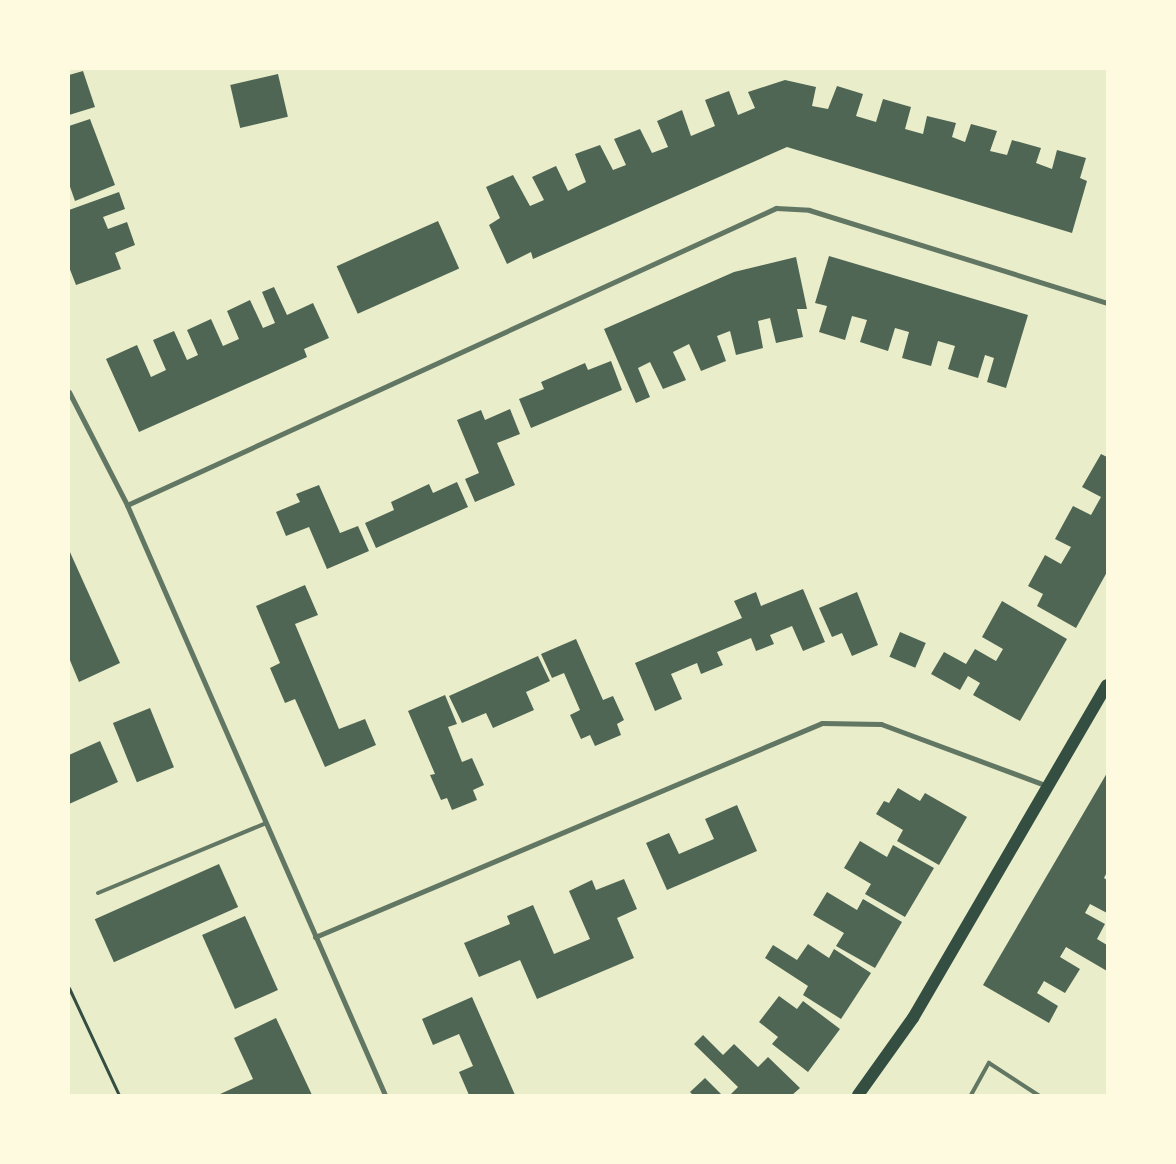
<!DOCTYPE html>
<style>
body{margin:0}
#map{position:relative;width:1176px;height:1164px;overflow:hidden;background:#e9edc9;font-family:"PT Sans Narrow",sans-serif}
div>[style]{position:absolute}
.building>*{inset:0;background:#4f6655;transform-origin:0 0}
.path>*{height:3px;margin:-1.5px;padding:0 1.5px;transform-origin:1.5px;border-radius:1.5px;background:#344e41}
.service>*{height:4px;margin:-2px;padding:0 2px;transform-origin:2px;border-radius:2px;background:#617663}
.minor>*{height:5px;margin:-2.5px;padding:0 2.5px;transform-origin:2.5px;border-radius:2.5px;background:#617663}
.primary>*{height:12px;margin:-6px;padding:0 6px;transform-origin:6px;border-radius:6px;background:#344e41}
span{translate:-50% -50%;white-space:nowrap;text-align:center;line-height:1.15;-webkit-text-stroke:5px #fefae0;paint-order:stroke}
.frame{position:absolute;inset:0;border:70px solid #fefae0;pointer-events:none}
</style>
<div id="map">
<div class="building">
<div style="clip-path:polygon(83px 71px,95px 107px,69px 115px,69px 75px)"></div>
<div style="left:278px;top:74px;width:44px;height:49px;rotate:77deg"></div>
<div style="clip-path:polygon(785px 80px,816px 87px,812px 106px,828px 109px,837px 86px,863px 94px,856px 116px,876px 122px,883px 99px,911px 107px,905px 129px,923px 134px,927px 116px,956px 123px,952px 137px,965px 142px,971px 124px,997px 131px,990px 151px,1007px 155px,1012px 140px,1041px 148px,1036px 163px,1052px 169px,1057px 150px,1086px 158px,1080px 178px,1087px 181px,1072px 233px,787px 147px,533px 259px,531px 252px,507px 264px,489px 225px,500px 218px,486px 187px,513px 175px,530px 206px,544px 200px,532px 177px,556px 166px,568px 191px,586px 182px,575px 154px,600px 145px,613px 170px,626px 165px,614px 139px,640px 129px,652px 153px,668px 147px,657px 121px,682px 110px,691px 136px,715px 126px,705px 100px,729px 91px,738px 115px,755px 108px,748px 92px)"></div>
<div style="clip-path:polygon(90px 119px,115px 185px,75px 201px,69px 184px,69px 126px)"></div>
<div style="clip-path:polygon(119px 192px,125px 209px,103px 217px,108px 229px,127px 222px,135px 245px,115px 253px,121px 269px,76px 285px,69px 267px,69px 210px)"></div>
<div style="left:438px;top:221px;width:52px;height:111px;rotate:66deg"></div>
<div style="clip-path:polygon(829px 256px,1028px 315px,1006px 388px,987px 382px,994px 358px,985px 355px,978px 378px,948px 369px,955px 346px,938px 341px,931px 366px,902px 358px,909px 332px,895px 328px,888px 351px,860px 342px,867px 320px,852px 316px,845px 340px,819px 332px,827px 306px,815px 303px)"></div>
<div style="clip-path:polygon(796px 257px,807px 309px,797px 309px,803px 337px,776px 343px,770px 318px,758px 321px,763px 348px,736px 355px,730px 331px,717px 336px,726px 361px,701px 371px,689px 344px,673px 352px,686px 380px,663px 389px,650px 362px,638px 368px,650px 397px,636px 403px,604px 329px,734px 272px)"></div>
<div style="clip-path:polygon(274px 287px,287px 315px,313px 303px,329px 338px,304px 349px,307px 357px,139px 432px,106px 359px,137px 345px,151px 377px,166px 370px,153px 340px,174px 331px,187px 360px,198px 355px,187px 330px,211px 319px,223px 346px,239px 339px,227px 311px,250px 300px,263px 328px,275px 323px,262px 292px)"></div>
<div style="clip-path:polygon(611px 361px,622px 390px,531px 428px,519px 399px,544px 389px,541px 382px,585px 363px,588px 370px)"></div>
<div style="clip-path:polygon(510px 409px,520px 434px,497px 443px,515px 485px,475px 502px,465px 479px,479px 473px,457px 420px,481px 410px,485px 420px)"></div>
<div style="clip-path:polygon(1101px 454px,1107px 457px,1107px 572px,1076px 628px,1037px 606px,1043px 594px,1028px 586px,1045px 555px,1061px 564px,1071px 547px,1055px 539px,1073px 506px,1091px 515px,1101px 497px,1082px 487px)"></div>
<div style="clip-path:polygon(457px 482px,468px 507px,376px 548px,365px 523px,394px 510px,391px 502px,429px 484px,433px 493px)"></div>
<div style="clip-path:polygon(319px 485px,340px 533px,358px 526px,369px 551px,327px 569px,309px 527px,286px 536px,276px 512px,300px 502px,296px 494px)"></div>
<div style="clip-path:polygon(69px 550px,120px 663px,79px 682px,69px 658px)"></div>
<div style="clip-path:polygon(305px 585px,318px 615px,295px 624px,339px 729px,365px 719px,376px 745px,325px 767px,295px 699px,285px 703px,270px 668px,280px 663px,256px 606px)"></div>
<div style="clip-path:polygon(803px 589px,825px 642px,803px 651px,792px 626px,770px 635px,774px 644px,756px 651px,751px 638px,717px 652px,723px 665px,701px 674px,697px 663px,671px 674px,682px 699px,655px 711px,635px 663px,742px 618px,734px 601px,756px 592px,761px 606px)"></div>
<div style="clip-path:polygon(857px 592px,878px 645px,852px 656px,842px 633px,832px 637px,819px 608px)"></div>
<div style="clip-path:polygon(1002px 601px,1067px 639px,1020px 721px,973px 695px,980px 683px,968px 676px,960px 690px,931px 674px,944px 652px,966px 664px,975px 649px,996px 661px,1003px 649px,982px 637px)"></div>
<div style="left:900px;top:632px;width:28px;height:27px;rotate:23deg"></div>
<div style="clip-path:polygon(576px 639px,603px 700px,613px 696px,624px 720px,617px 724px,621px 735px,595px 746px,590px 735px,581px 739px,570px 715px,580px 710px,564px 673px,552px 678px,541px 654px)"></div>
<div style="clip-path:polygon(538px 656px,550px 681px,526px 692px,534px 710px,493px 728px,486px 713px,462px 723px,449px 696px)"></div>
<div style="clip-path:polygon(445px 695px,457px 724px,448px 727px,462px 762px,472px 758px,484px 785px,473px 790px,477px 800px,452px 810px,447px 798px,441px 800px,430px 775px,435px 774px,408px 711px)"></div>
<div style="left:150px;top:708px;width:64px;height:40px;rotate:68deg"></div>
<div style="clip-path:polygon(100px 741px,118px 782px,69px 804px,69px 755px)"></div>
<div style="clip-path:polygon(1107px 773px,1107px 872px,1104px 878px,1107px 880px,1107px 913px,1090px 904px,1085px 913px,1105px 924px,1097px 939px,1107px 945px,1107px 971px,1066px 947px,1060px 957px,1080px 969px,1065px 993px,1044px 981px,1037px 993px,1058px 1006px,1049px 1023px,983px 985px)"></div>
<div style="clip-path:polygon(898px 788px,920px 801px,925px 793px,967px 817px,939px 865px,897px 841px,903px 830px,876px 814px,884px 801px,889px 803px)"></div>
<div style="clip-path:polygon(737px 805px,757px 851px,667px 890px,646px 843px,669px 833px,679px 854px,714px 839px,705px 819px)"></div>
<div style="clip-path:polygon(860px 841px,887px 857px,893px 845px,934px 868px,905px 917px,865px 894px,871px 884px,844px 868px)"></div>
<div style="left:219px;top:864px;width:47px;height:136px;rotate:66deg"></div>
<div style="clip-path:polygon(624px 879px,637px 909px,617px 918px,634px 958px,537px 999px,520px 960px,479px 977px,464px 943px,510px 924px,507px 916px,533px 905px,554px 954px,590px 939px,569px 891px,592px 880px,596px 890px)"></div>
<div style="clip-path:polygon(827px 892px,857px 910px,863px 899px,902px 922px,875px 968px,836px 946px,844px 933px,813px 915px)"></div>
<div style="left:245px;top:916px;width:81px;height:47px;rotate:66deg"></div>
<div style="clip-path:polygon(808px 944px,829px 958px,834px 949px,871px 973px,841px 1019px,803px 995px,808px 986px,765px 958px,773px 945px,797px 960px)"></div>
<div style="clip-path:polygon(779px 996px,797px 1009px,803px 1001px,840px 1029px,808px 1072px,772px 1044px,778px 1037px,759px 1022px)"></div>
<div style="clip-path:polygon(472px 997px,515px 1095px,469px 1095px,459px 1072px,473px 1066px,459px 1034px,433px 1045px,422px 1019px)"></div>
<div style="clip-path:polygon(276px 1018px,312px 1095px,218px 1095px,253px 1079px,234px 1038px)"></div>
<div style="clip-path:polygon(703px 1035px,723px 1055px,734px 1044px,758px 1067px,768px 1057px,800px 1088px,792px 1095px,730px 1095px,738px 1087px,694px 1044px)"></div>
<div style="clip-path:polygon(705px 1078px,722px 1095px,693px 1095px,690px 1092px)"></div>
</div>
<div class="path">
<div style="left:69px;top:988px;width:118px;rotate:65deg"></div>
</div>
<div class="service">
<div style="left:98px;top:893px;width:182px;rotate:-22.6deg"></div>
<div style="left:971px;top:1095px;width:37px;rotate:-61deg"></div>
<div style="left:989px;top:1063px;width:59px;rotate:33.1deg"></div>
</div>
<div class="minor">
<div style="left:69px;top:392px;width:127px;rotate:62.8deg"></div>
<div style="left:127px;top:505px;width:644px;rotate:66.38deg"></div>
<div style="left:127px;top:505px;width:714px;rotate:-24.59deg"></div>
<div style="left:776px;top:208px;width:33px;rotate:3deg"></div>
<div style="left:809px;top:210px;width:312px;rotate:17.3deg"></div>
<div style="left:315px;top:937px;width:550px;rotate:-22.88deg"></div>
<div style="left:822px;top:723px;width:59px;rotate:1deg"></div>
<div style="left:881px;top:724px;width:178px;rotate:20.4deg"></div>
</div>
<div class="primary">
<div style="left:858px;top:1095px;width:95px;rotate:-54.5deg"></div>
<div style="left:913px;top:1018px;width:385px;rotate:-59.8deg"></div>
</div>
<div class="frame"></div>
</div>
